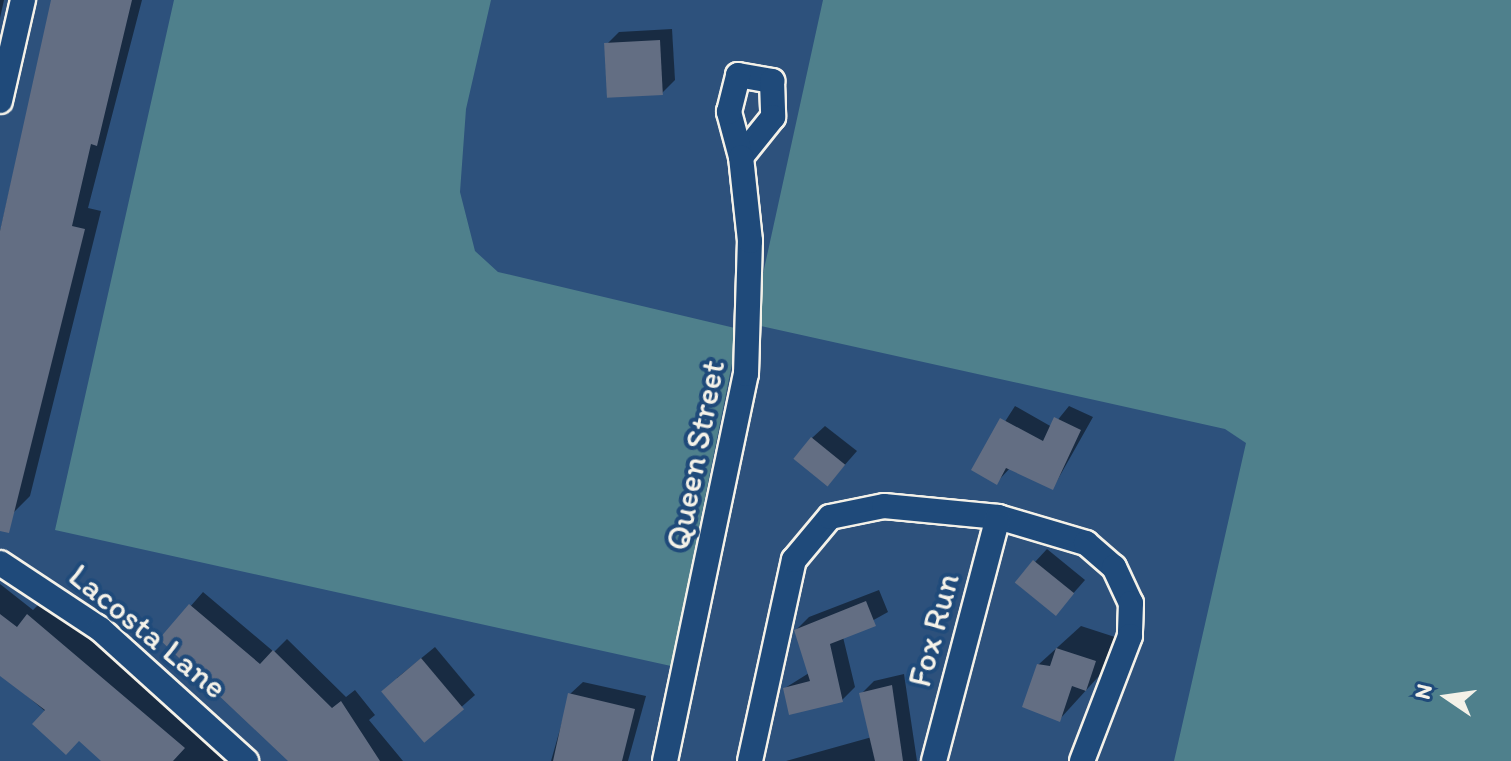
<!DOCTYPE html>
<style>
body{margin:0}
#map{position:relative;width:1511px;height:761px;overflow:hidden;background:#2d517c;font-family:Itim,sans-serif}
div>[style]{position:absolute}
.green>*{inset:0;background:#4f808c}
.shadow>*{inset:0;background:#0007}
.building>*{inset:0;background:#636e83;transform-origin:0 0}
.roads{filter:drop-shadow(2px 0 #f4f1e8) drop-shadow(-2px 0 #f4f1e8) drop-shadow(0 2px #f4f1e8) drop-shadow(0 -2px #f4f1e8)}
.street>*{height:24px;margin:-12px;padding:0 12px;transform-origin:12px;border-radius:12px;background:#1f4a7a}
span{translate:-50% -50%;white-space:nowrap;text-align:center;line-height:1.15;-webkit-text-stroke:8px #1f4a7a;paint-order:stroke}
.street-label{font-size:34px;color:#f4f1e8}
.north{position:absolute;left:1407px;top:657px;width:80px;height:80px;-webkit-text-stroke:6px #1f4a7a;paint-order:stroke;rotate:283deg;font-size:22px;font-weight:700;line-height:32px;text-align:center;color:#f4f1e8}
.north::after{content:'';display:block;margin:auto;width:28px;height:36px;background:#f4f1e8;clip-path:polygon(50% 0,100% 100%,50% 72%,0 100%)}
</style>
<div id="map">
<div class="green">
<div style="clip-path:polygon(174px 0,491px 0,466px 109px,460px 192px,475px 251px,498px 272px,739px 329px,671px 666px,55px 530px)"></div>
<div style="clip-path:polygon(823px 0,1511px 0,1511px 761px,1174px 761px,1246px 443px,1225px 429px,752px 324px)"></div>
</div>
<div class="shadow">
<div style="clip-path:polygon(0 0,4px 0,0 18px)"></div>
<div style="clip-path:polygon(53px 0,142px 0,88px 208px,101px 211px,30px 496px,13px 513px,0 510px,0 232px)"></div>
<div style="clip-path:polygon(672px 29px,675px 80px,662px 93px,606px 45px,619px 32px)"></div>
<div style="clip-path:polygon(1015px 406px,1052px 427px,1069px 406px,1093px 417px,1053px 488px,1011px 467px,997px 482px,974px 470px)"></div>
<div style="clip-path:polygon(825px 426px,857px 451px,828px 484px,812px 438px)"></div>
<div style="clip-path:polygon(1047px 549px,1085px 580px,1056px 613px,1035px 562px)"></div>
<div style="clip-path:polygon(0 584px,33px 610px,45px 598px,106px 643px,234px 761px,104px 761px,0 673px)"></div>
<div style="clip-path:polygon(879px 590px,888px 612px,843px 637px,855px 687px,842px 700px,785px 688px,809px 673px,796px 630px,809px 617px)"></div>
<div style="clip-path:polygon(203px 592px,274px 652px,287px 639px,346px 697px,355px 690px,375px 715px,369px 720px,403px 761px,290px 761px,162px 639px)"></div>
<div style="clip-path:polygon(1081px 626px,1118px 638px,1109px 665px,1059px 720px,1038px 665px)"></div>
<div style="clip-path:polygon(435px 647px,475px 695px,424px 740px,397px 678px)"></div>
<div style="clip-path:polygon(904px 674px,917px 761px,786px 761px,872px 737px,861px 694px,874px 681px)"></div>
<div style="clip-path:polygon(583px 682px,646px 696px,628px 761px,551px 761px,570px 694px)"></div>
</div>
<div class="building">
<div style="clip-path:polygon(51px 0,132px 0,97px 146px,91px 144px,72px 226px,85px 229px,9px 533px,0 531px,0 231px)"></div>
<div style="left:660px;top:40px;width:55px;height:56px;rotate:87deg"></div>
<div style="clip-path:polygon(1054px 417px,1081px 430px,1053px 490px,1006px 468px,997px 485px,971px 470px,1000px 418px,1043px 441px)"></div>
<div style="left:811px;top:437px;width:44px;height:28px;rotate:39deg"></div>
<div style="left:1033px;top:560px;width:53px;height:29px;rotate:39deg"></div>
<div style="clip-path:polygon(866px 601px,876px 626px,830px 644px,843px 702px,789px 715px,783px 688px,810px 681px,794px 630px)"></div>
<div style="clip-path:polygon(189px 604px,260px 664px,273px 650px,332px 708px,341px 701px,380px 761px,288px 761px,159px 639px)"></div>
<div style="clip-path:polygon(0 614px,17px 627px,27px 614px,185px 748px,173px 761px,101px 761px,79px 741px,66px 755px,32px 724px,45px 710px,0 676px)"></div>
<div style="clip-path:polygon(1056px 648px,1096px 661px,1086px 691px,1072px 686px,1060px 722px,1022px 707px,1037px 664px,1050px 666px)"></div>
<div style="left:421px;top:658px;width:67px;height:52px;rotate:50deg"></div>
<div style="clip-path:polygon(892px 685px,903px 761px,875px 761px,859px 693px)"></div>
<div style="clip-path:polygon(568px 693px,635px 709px,622px 761px,553px 761px)"></div>
</div>
<div class="roads">
<div class="street">
<div style="left:738px;top:75px;width:35px;rotate:10deg"></div>
<div style="left:772px;top:81px;width:36px;rotate:88deg"></div>
<div style="left:773px;top:117px;width:51px;rotate:128.7deg"></div>
<div style="left:741px;top:157px;width:47px;rotate:-104.9deg"></div>
<div style="left:729px;top:112px;width:38px;rotate:-76deg"></div>
<div style="left:0;top:101px;width:104px;rotate:-77.2deg"></div>
<div style="left:0;top:563px;width:120px;rotate:33.4deg"></div>
<div style="left:100px;top:629px;width:197px;rotate:42.1deg"></div>
<div style="left:665px;top:761px;width:395px;rotate:-78.2deg"></div>
<div style="left:746px;top:374px;width:133px;rotate:-88.3deg"></div>
<div style="left:750px;top:241px;width:84px;rotate:-96.1deg"></div>
<div style="left:750px;top:761px;width:206px;rotate:-77.7deg"></div>
<div style="left:794px;top:560px;width:56px;rotate:-50.1deg"></div>
<div style="left:830px;top:517px;width:55px;rotate:-11.5deg"></div>
<div style="left:884px;top:506px;width:115px;rotate:5.5deg"></div>
<div style="left:998px;top:517px;width:92px;rotate:16.5deg"></div>
<div style="left:1086px;top:543px;width:37px;rotate:41deg"></div>
<div style="left:1114px;top:567px;width:40px;rotate:65deg"></div>
<div style="left:1131px;top:603px;width:33px;rotate:92deg"></div>
<div style="left:1130px;top:636px;width:134px;rotate:111deg"></div>
<div style="left:934px;top:761px;width:252px;rotate:-75.3deg"></div>
</div>
</div>
<div class="street-label">
<span style="left:695px;top:455px;rotate:-79deg">Queen Street</span>
<span style="left:933px;top:630px;rotate:-75deg">Fox Run</span>
<span style="left:148px;top:631px;rotate:39deg">Lacosta Lane</span>
</div>
<div class="north">N</div>
</div>
